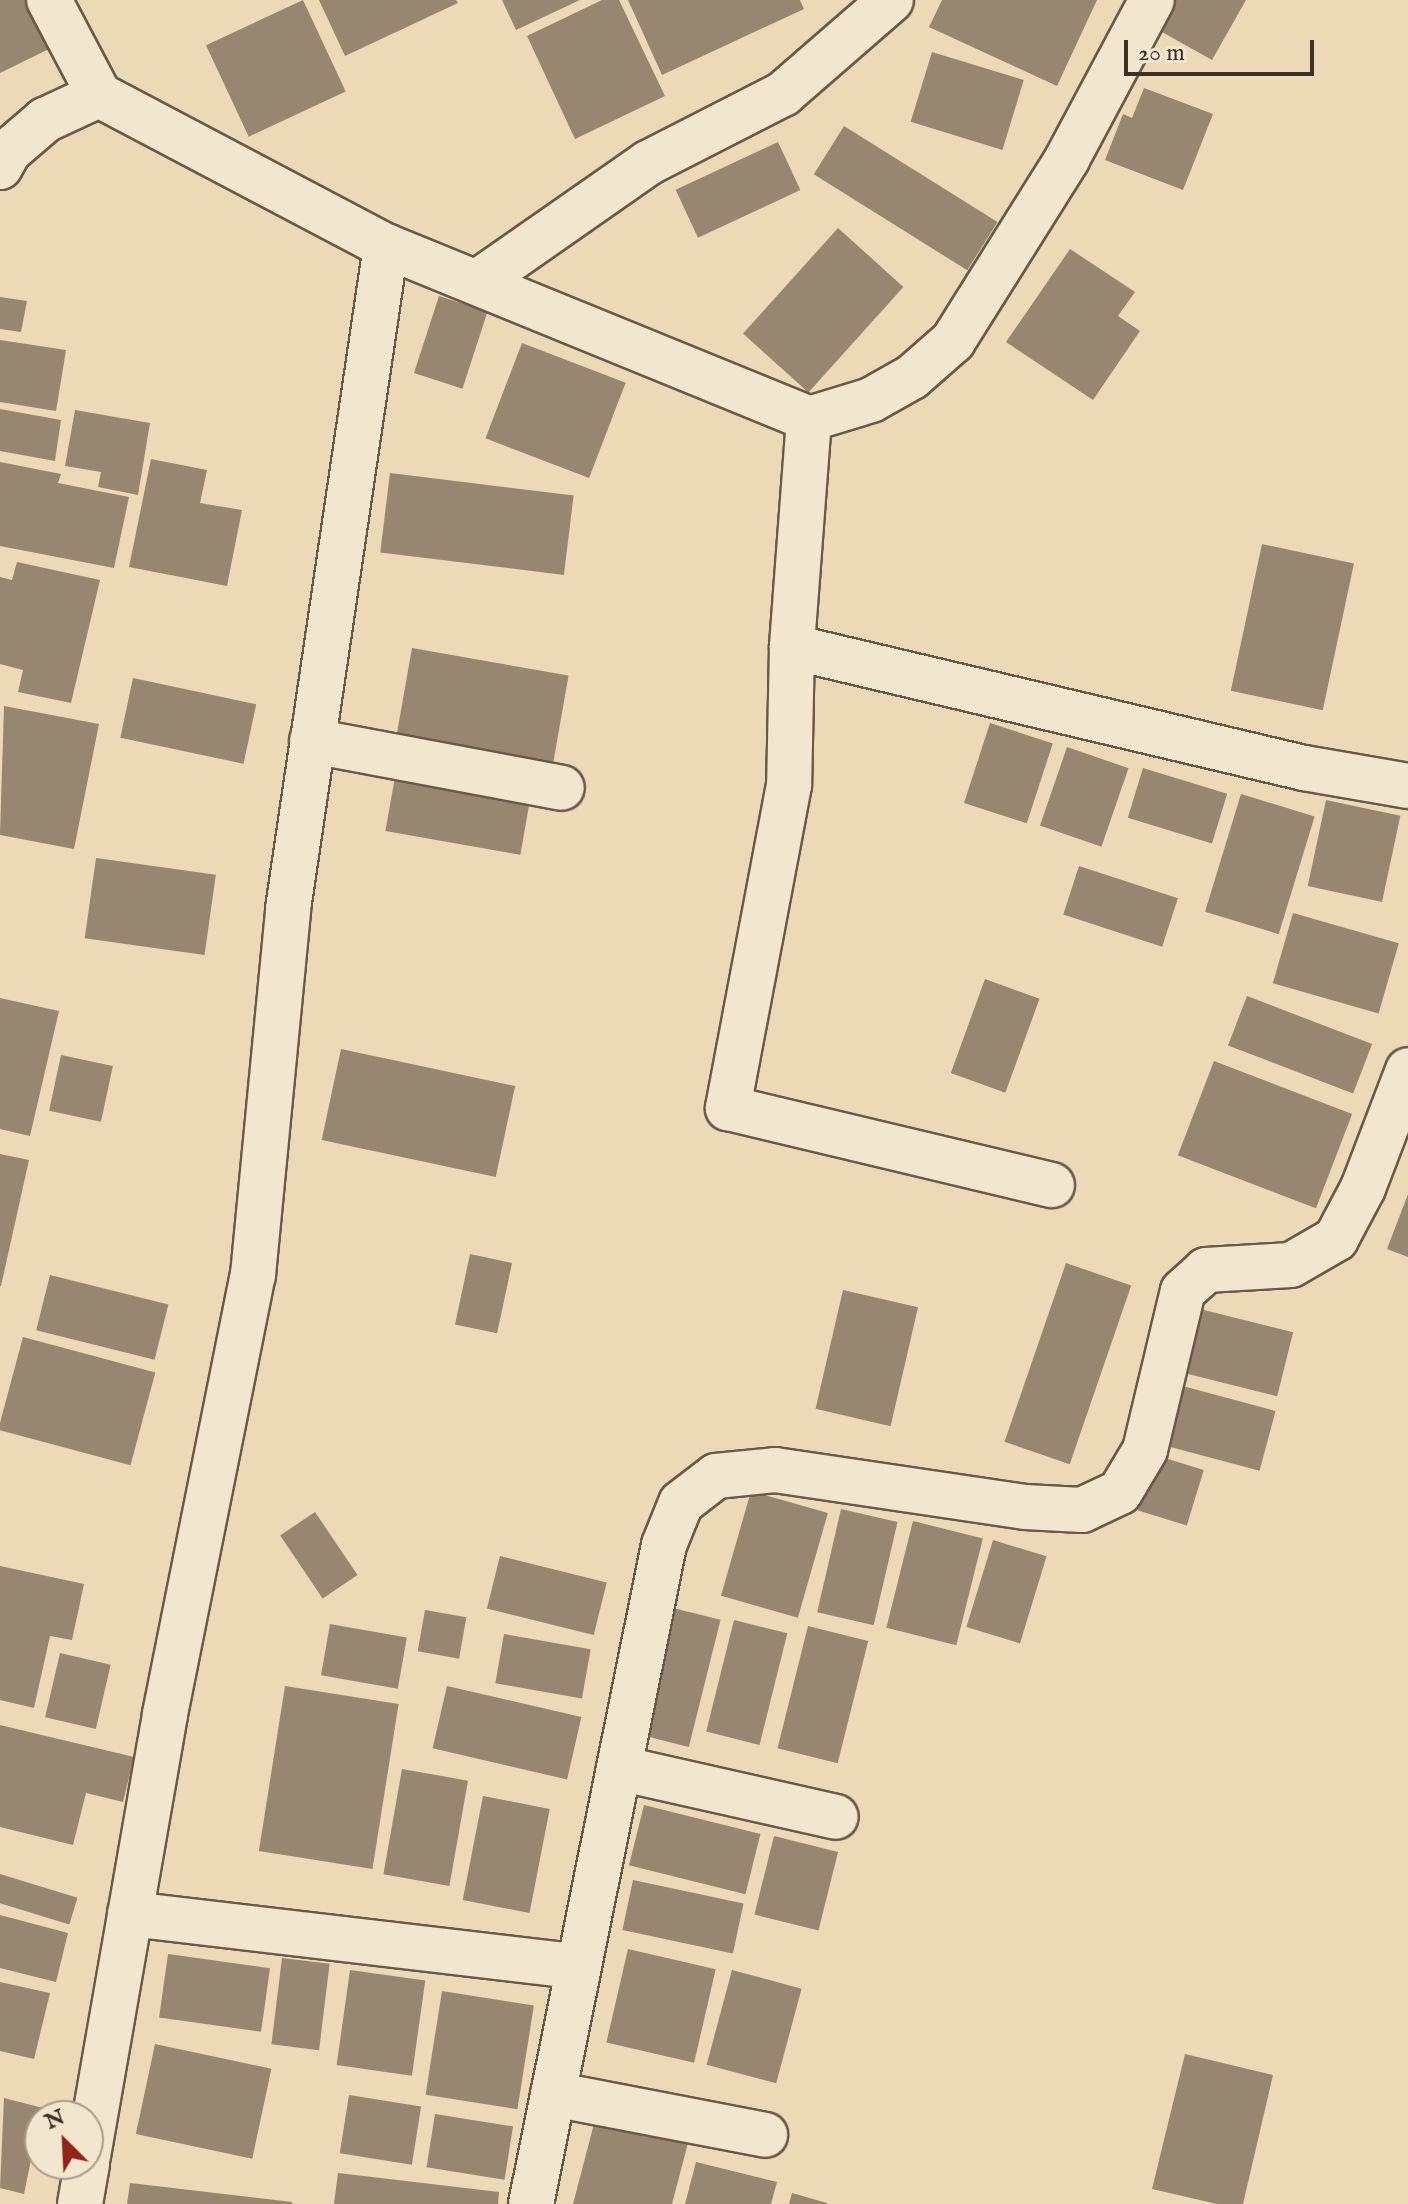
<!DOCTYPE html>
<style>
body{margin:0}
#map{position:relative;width:1408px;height:2204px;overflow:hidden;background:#ecd9b5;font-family:"IM FELL English",serif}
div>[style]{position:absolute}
.building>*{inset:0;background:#988770;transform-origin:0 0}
.roads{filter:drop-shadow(2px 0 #69594a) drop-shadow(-2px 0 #69594a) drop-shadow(0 2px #69594a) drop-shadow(0 -2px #69594a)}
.street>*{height:44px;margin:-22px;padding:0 22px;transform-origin:22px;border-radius:22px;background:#f3e6cf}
span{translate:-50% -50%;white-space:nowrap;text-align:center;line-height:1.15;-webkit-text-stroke:8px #f3e6cf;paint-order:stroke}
.north{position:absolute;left:24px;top:2100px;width:80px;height:80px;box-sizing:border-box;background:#f3e6cf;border:2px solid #aa9c8b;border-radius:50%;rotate:336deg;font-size:22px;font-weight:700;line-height:32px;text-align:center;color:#3d2e26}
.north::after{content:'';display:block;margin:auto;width:28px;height:36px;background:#8f2418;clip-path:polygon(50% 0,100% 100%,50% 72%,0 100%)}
.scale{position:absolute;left:1124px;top:40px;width:190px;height:36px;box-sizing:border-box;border:4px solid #3d2e26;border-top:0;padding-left:10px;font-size:24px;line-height:28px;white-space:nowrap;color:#3d2e26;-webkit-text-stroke:6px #f3e6cf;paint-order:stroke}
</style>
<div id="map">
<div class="building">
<div style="clip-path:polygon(0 0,27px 0,51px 48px,0 73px)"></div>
<div style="left:303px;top:0;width:101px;height:107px;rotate:65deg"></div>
<div style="clip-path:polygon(319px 0,456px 0,458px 3px,345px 56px)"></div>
<div style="clip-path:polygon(502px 0,580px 0,516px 30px)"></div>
<div style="clip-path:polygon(602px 0,619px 0,665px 96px,575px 139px,527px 36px)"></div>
<div style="clip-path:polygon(628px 0,800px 0,804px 9px,662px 75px)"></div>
<div style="clip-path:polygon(942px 0,1097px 0,1057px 86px,929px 27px)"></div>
<div style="clip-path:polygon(1168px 0,1246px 0,1212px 60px,1153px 27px)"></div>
<div style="left:932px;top:52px;width:96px;height:73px;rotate:17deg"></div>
<div style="clip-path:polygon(1144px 88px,1213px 114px,1183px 190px,1105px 160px,1123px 114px,1132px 118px)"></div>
<div style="left:844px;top:126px;width:181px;height:57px;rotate:32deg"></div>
<div style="left:778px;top:142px;width:53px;height:113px;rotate:65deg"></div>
<div style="left:838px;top:228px;width:88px;height:142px;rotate:42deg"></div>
<div style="clip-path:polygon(1070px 249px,1135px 292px,1118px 316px,1140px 331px,1093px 400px,1006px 342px)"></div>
<div style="left:439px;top:296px;width:51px;height:81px;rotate:18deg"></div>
<div style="clip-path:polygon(0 297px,27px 301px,21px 332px,0 329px)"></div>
<div style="clip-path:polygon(0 340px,66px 350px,56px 411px,0 402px)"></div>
<div style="left:522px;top:343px;width:111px;height:102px;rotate:21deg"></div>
<div style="clip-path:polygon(0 409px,61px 420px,55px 461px,0 451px)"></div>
<div style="clip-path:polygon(75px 410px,150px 423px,138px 495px,98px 487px,101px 472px,65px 466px)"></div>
<div style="clip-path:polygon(151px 459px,207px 470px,200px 503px,242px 510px,227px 586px,129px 567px)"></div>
<div style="clip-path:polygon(0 462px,61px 474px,58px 483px,129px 497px,114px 568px,0 546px)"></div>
<div style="left:390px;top:473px;width:185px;height:80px;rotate:7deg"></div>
<div style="left:1262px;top:544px;width:94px;height:150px;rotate:12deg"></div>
<div style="clip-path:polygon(17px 562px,100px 580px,71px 703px,18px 692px,23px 670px,0 664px,0 577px,12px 580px)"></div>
<div style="left:412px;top:648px;width:159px;height:101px;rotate:10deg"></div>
<div style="left:133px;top:678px;width:126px;height:61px;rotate:12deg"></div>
<div style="clip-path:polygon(4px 706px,99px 724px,74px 849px,0 835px)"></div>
<div style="left:990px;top:723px;width:66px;height:84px;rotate:18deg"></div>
<div style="left:1067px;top:747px;width:65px;height:83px;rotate:19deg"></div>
<div style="left:1143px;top:768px;width:88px;height:52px;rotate:17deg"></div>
<div style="left:396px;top:771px;width:137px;height:61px;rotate:10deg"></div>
<div style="left:1241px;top:794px;width:77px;height:123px;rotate:17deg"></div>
<div style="left:1326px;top:800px;width:76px;height:88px;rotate:12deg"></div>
<div style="left:96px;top:858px;width:121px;height:81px;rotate:8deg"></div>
<div style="left:1079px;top:866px;width:104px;height:51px;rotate:18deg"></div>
<div style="left:1293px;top:913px;width:110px;height:73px;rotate:16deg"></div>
<div style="left:985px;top:979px;width:58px;height:100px;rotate:20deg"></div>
<div style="left:1247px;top:996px;width:134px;height:53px;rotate:21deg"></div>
<div style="clip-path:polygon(0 998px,59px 1011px,30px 1136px,0 1129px)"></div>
<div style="left:341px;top:1049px;width:178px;height:93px;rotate:12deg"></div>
<div style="left:61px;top:1055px;width:53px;height:57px;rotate:12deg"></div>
<div style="left:1214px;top:1061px;width:148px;height:101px;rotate:21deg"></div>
<div style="clip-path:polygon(0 1154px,29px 1160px,1px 1286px,0 1286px)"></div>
<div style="clip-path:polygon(1408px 1194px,1408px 1257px,1387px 1249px)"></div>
<div style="left:470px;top:1254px;width:43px;height:72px;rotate:12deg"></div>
<div style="left:1066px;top:1263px;width:69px;height:189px;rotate:19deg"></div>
<div style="left:50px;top:1275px;width:122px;height:57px;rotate:14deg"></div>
<div style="left:843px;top:1290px;width:77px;height:122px;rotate:13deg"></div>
<div style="left:1200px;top:1309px;width:96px;height:66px;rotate:14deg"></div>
<div style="left:23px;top:1337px;width:137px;height:96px;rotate:15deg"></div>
<div style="left:1179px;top:1385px;width:100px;height:62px;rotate:15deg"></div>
<div style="left:1155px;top:1455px;width:51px;height:58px;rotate:17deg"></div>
<div style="left:751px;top:1491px;width:80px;height:109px;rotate:16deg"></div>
<div style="left:841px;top:1509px;width:58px;height:106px;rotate:13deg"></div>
<div style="left:315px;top:1512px;width:76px;height:42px;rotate:56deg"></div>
<div style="left:913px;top:1521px;width:72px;height:110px;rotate:14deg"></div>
<div style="left:993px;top:1540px;width:56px;height:91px;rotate:17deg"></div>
<div style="left:500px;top:1556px;width:110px;height:54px;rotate:14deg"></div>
<div style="clip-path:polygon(0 1566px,84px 1584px,72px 1640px,50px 1636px,34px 1708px,0 1700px)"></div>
<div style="left:673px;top:1608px;width:49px;height:131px;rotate:14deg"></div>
<div style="left:425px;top:1610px;width:42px;height:42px;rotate:10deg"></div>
<div style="left:734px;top:1620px;width:55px;height:115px;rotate:14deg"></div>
<div style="left:330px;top:1624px;width:78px;height:52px;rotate:10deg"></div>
<div style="left:808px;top:1626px;width:62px;height:126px;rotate:14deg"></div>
<div style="left:504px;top:1634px;width:88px;height:50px;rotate:10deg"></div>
<div style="left:60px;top:1653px;width:52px;height:66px;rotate:13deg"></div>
<div style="left:285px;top:1686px;width:115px;height:167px;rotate:9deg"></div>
<div style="left:447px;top:1686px;width:138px;height:64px;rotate:13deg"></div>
<div style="clip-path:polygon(0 1725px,134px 1757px,123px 1802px,86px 1793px,73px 1845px,0 1827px)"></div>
<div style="left:402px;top:1769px;width:67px;height:107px;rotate:10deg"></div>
<div style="left:483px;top:1796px;width:68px;height:106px;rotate:11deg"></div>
<div style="left:644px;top:1805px;width:120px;height:62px;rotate:14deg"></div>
<div style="left:774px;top:1836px;width:66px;height:81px;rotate:14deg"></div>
<div style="left:0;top:1874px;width:81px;height:28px;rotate:17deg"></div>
<div style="left:633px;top:1880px;width:113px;height:51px;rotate:12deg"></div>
<div style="clip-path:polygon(0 1915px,68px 1933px,56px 1982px,0 1968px)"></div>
<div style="left:628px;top:1949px;width:90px;height:96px;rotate:13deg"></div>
<div style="left:168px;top:1954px;width:103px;height:64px;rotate:8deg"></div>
<div style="left:282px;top:1958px;width:48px;height:87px;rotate:7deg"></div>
<div style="left:350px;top:1970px;width:76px;height:96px;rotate:8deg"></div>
<div style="left:732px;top:1970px;width:72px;height:98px;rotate:15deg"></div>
<div style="clip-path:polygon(0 1982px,50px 1993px,34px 2059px,0 2051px)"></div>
<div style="left:442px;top:1991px;width:93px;height:105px;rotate:9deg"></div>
<div style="left:155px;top:2044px;width:119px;height:92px;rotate:12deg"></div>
<div style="clip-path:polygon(1185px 2054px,1273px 2075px,1243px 2204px,1217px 2204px,1152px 2189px)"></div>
<div style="left:349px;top:2095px;width:73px;height:59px;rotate:9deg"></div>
<div style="clip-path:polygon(4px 2098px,47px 2109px,40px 2116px,24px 2194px,0 2188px)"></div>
<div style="left:435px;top:2114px;width:79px;height:54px;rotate:9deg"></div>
<div style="clip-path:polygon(595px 2120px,688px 2143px,672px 2204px,573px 2204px)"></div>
<div style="clip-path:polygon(696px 2162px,777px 2182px,771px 2204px,685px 2204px)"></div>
<div style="clip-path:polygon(338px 2173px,499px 2192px,498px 2204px,334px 2204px)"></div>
<div style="clip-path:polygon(130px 2183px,292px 2202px,292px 2204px,127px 2204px)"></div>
<div style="clip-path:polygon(792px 2193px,827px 2203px,827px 2204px,789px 2204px)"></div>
</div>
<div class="roads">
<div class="street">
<div style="left:49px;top:0;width:107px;rotate:62.2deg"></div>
<div style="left:99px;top:95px;width:324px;rotate:27.8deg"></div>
<div style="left:386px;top:246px;width:457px;rotate:22.2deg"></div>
<div style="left:809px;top:419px;width:65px;rotate:-17deg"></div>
<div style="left:871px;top:400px;width:47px;rotate:-29.3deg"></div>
<div style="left:912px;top:377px;width:55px;rotate:-41.3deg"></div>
<div style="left:953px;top:341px;width:215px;rotate:-57.9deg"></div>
<div style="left:1067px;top:159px;width:180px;rotate:-61.9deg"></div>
<div style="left:0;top:167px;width:18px;rotate:-61deg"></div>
<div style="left:9px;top:151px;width:48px;rotate:-40.7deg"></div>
<div style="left:45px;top:120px;width:60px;rotate:-24.8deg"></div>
<div style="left:479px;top:281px;width:206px;rotate:-34.9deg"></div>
<div style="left:648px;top:163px;width:152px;rotate:-27.1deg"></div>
<div style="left:783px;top:94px;width:143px;rotate:-41deg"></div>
<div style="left:809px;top:419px;width:229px;rotate:94.3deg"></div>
<div style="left:792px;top:647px;width:138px;rotate:91.2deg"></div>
<div style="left:789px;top:785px;width:329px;rotate:100.7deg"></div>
<div style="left:728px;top:1108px;width:333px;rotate:13.4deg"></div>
<div style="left:792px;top:647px;width:526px;rotate:13.3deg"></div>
<div style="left:1304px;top:768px;width:106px;rotate:9.8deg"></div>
<div style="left:312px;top:741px;width:254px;rotate:10.6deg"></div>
<div style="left:619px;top:1768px;width:222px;rotate:12.7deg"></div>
<div style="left:130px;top:1914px;width:451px;rotate:6.7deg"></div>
<div style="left:553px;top:2094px;width:216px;rotate:10.9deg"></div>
<div style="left:88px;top:2156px;width:449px;rotate:-80.1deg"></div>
<div style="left:165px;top:1714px;width:448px;rotate:-78.7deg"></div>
<div style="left:253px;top:1275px;width:368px;rotate:-84.5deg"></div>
<div style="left:288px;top:909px;width:670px;rotate:-81.59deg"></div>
<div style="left:80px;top:2204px;width:41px;rotate:-80.1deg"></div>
<div style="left:531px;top:2204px;width:672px;rotate:-78.59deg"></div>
<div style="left:664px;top:1545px;width:45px;rotate:-68deg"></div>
<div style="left:681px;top:1503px;width:44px;rotate:-37.6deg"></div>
<div style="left:716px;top:1476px;width:59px;rotate:-5.8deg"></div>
<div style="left:775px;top:1470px;width:253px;rotate:8.4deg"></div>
<div style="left:1025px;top:1507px;width:57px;rotate:3deg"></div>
<div style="left:1082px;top:1510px;width:42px;rotate:-25.3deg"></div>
<div style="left:1120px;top:1492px;width:49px;rotate:-59.2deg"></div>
<div style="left:1145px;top:1450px;width:163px;rotate:-76.6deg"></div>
<div style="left:1183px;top:1291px;width:31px;rotate:-42deg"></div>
<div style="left:1206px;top:1270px;width:85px;rotate:-3.4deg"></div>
<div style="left:1291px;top:1265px;width:52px;rotate:-30deg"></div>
<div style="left:1336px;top:1239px;width:58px;rotate:-62.1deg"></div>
<div style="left:1363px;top:1188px;width:126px;rotate:-69.1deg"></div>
</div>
</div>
<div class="north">N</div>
<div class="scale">20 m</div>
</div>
